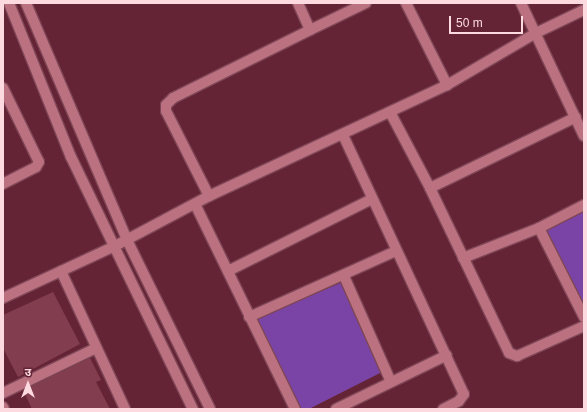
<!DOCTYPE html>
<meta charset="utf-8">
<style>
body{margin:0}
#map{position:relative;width:587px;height:412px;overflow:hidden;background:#652435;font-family:Helvetica,"Noto Sans Devanagari",sans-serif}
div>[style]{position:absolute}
.green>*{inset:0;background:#7a44a6}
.building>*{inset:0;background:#823e4e}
.roads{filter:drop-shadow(1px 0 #7d4656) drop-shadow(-1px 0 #7d4656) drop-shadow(0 1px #7d4656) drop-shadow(0 -1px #7d4656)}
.minor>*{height:10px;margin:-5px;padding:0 5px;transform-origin:5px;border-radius:5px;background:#bb7180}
span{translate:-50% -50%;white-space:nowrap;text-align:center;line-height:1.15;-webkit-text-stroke:3px #652435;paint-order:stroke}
.frame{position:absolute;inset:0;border:4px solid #fcdadf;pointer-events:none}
.north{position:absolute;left:8px;top:364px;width:40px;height:40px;-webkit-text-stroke:3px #652435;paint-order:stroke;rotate:0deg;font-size:11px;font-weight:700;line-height:16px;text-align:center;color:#fcdadf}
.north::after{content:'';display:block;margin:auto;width:14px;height:18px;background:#fcdadf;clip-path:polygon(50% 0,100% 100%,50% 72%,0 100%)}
.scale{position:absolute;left:449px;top:16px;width:74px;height:18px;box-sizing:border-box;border:2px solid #fcdadf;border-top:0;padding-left:5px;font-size:12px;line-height:14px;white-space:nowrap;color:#fcdadf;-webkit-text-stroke:3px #652435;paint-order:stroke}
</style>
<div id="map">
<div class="green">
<div style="clip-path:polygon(584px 210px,584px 307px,546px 229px)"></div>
<div style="clip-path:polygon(343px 282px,382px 372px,309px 409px,299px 409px,255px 319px)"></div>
</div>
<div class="building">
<div style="clip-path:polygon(53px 292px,80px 344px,18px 377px,3px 348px,3px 315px)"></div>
<div style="clip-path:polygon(90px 358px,101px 380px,96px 382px,110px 409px,32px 409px,23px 390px)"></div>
</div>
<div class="roads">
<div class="minor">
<div style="left:9px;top:3px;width:166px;rotate:68.1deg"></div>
<div style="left:71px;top:157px;width:280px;rotate:64.2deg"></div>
<div style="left:26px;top:3px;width:258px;rotate:66.9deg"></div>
<div style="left:127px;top:240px;width:188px;rotate:63.8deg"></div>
<div style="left:406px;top:3px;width:92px;rotate:63.4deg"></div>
<div style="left:521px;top:3px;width:147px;rotate:64.7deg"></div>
<div style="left:310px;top:30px;width:62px;rotate:-25.7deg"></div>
<div style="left:3px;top:88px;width:82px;rotate:64.1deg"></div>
<div style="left:39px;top:162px;width:6px;rotate:121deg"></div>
<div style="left:36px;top:167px;width:37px;rotate:153deg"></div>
<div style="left:390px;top:112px;width:86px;rotate:62.2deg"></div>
<div style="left:430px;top:188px;width:183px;rotate:64.4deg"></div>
<div style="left:509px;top:353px;width:9px;rotate:21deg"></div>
<div style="left:517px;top:356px;width:73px;rotate:-24.1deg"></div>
<div style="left:343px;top:135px;width:286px;rotate:65deg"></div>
<div style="left:464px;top:394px;width:9px;rotate:126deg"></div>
<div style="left:459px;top:401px;width:18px;rotate:153deg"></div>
<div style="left:430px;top:188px;width:162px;rotate:-25.9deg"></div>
<div style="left:209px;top:196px;width:95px;rotate:-116.8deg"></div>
<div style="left:166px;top:111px;width:6px;rotate:-90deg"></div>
<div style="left:166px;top:105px;width:10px;rotate:-45deg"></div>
<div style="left:173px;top:98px;width:153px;rotate:-26.4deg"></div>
<div style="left:310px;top:30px;width:30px;rotate:-114deg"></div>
<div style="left:195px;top:204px;width:228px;rotate:64deg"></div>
<div style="left:539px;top:228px;width:100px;rotate:63.2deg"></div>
<div style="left:463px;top:258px;width:82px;rotate:-21.5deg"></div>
<div style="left:539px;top:228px;width:51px;rotate:-27.1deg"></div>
<div style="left:61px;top:271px;width:152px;rotate:65.1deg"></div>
<div style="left:228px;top:271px;width:161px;rotate:-26.6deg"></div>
<div style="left:344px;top:276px;width:116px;rotate:66.1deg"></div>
<div style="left:3px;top:298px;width:121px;rotate:-24.9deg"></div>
<div style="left:113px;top:247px;width:109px;rotate:-28deg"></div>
<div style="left:209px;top:196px;width:263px;rotate:-25deg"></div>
<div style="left:447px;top:85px;width:103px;rotate:-30.3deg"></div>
<div style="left:536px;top:33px;width:53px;rotate:-25.6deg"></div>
<div style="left:249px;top:317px;width:161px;rotate:-24.2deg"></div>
<div style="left:3px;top:393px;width:103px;rotate:-25.8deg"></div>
<div style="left:3px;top:407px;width:2px;rotate:63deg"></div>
<div style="left:336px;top:409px;width:123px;rotate:-25.9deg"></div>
</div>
</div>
<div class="frame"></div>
<div class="north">उ</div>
<div class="scale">50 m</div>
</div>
